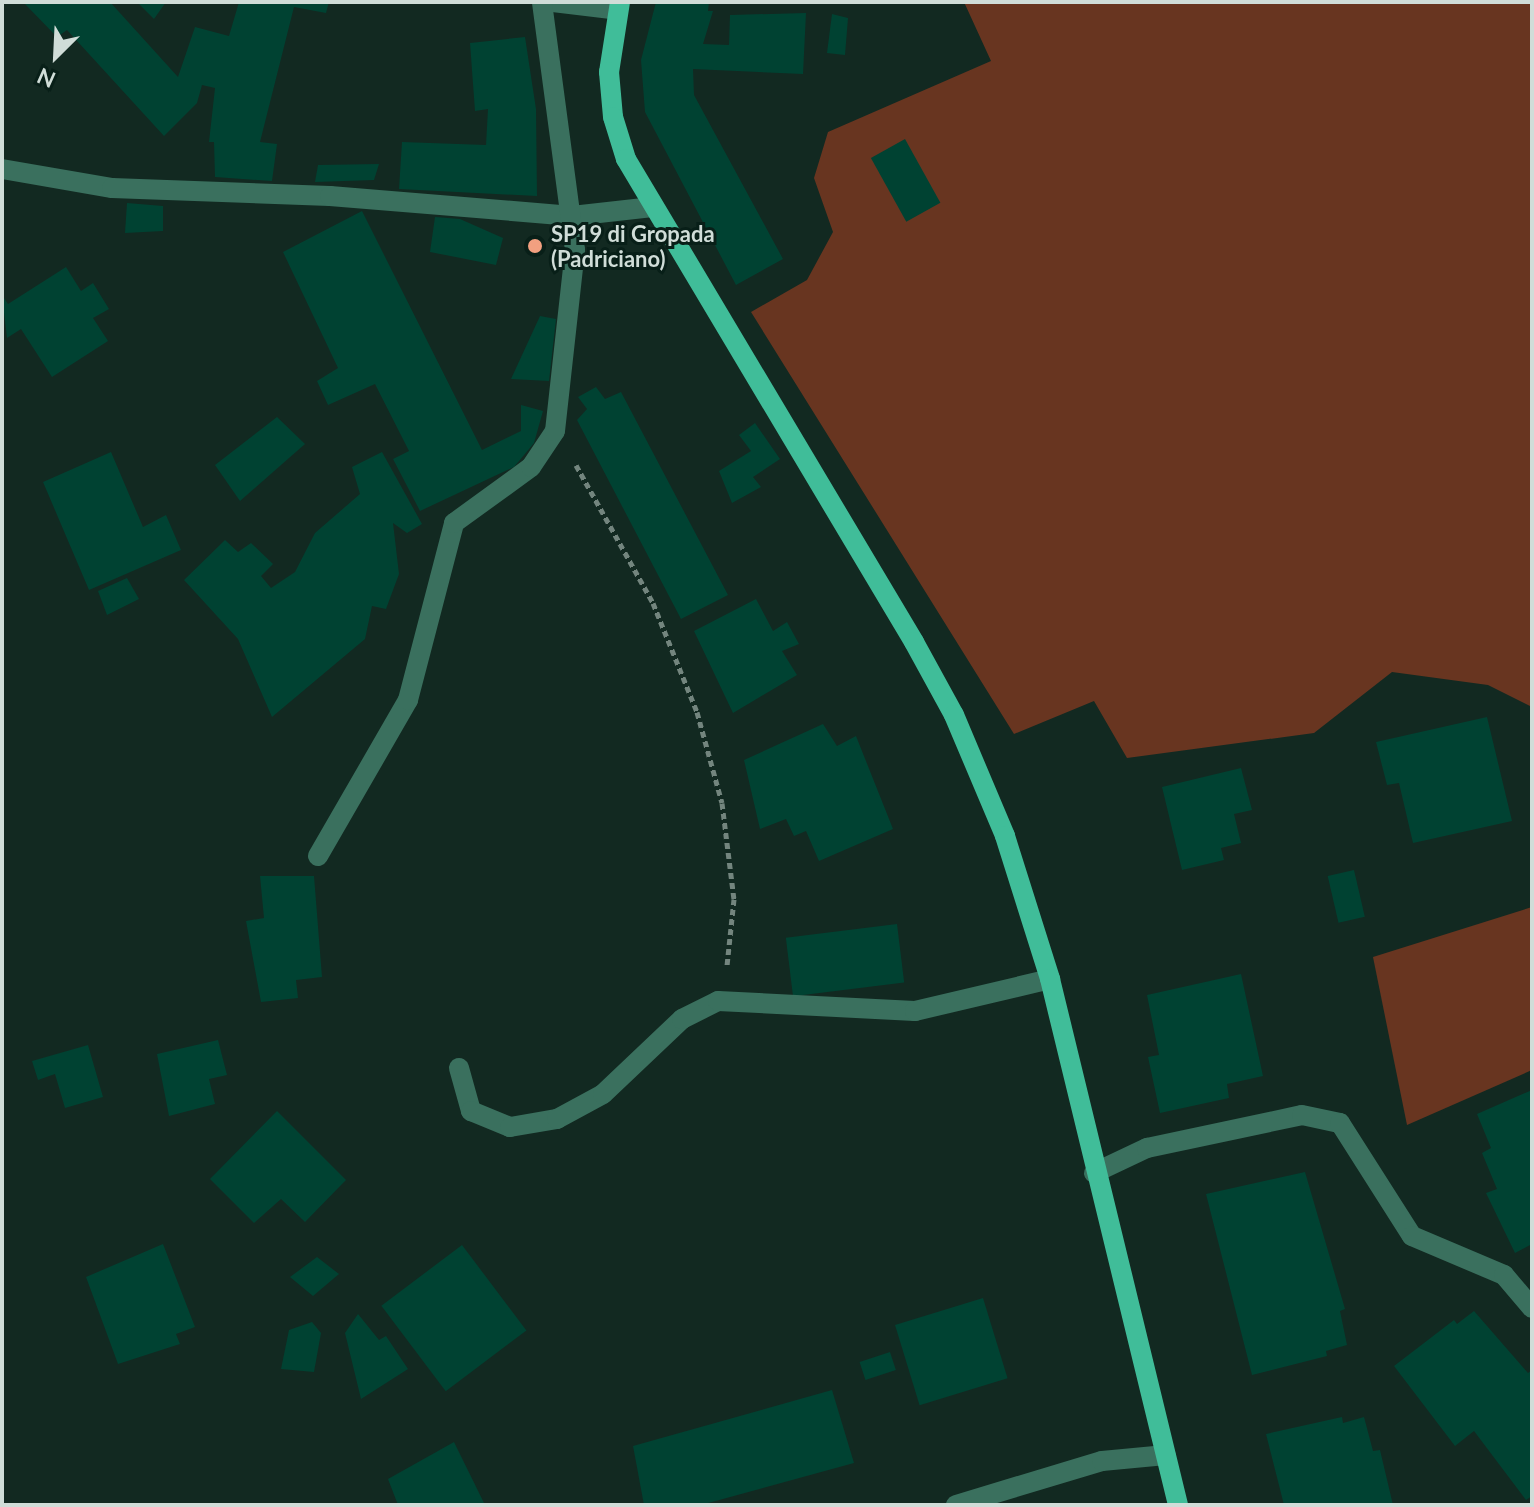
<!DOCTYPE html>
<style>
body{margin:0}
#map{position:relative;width:1534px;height:1507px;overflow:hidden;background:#122921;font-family:Lato,sans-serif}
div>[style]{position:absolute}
.green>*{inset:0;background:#683520}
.building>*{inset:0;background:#004232;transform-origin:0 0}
.path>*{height:5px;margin-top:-2.5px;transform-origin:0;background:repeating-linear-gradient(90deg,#73857e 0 6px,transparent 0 10px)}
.minor>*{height:20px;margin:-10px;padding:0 10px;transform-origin:10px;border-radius:10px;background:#3a705e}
.major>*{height:20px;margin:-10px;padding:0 10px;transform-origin:10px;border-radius:10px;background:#40bd99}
.dots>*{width:22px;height:22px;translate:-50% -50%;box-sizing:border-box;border:4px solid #081f18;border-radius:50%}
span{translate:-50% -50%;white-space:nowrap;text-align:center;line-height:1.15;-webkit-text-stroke:6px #081f18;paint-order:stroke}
.poi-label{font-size:22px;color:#d0ddd8;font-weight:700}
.left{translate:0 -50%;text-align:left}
.frame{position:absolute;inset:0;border:4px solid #d0ddd8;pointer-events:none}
.north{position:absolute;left:16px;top:16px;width:80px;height:80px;-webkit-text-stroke:6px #081f18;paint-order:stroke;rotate:204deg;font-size:22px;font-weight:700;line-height:32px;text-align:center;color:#d0ddd8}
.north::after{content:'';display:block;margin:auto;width:28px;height:36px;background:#d0ddd8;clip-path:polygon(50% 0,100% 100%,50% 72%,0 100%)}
</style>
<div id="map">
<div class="green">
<div style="clip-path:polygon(964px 2px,1532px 2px,1532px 707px,1488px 685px,1392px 672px,1314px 733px,1127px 758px,1094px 701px,1014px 734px,751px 312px,807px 280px,833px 232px,814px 178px,828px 132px,991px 61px)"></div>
<div style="clip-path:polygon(1532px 907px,1532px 1070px,1407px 1125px,1373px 957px)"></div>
</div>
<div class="building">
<div style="clip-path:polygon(23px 2px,110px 2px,178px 77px,195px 27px,229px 36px,239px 2px,329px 2px,326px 13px,294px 7px,260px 142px,277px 144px,272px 181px,215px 177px,214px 142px,209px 142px,215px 88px,202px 85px,197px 103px,164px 136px,67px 30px,57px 37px)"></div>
<div style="clip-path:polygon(137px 2px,166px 2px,154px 19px)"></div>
<div style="clip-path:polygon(656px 2px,709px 2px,708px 11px,713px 11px,703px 44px,729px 45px,730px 15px,806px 13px,803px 74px,693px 69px,694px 95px,783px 259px,736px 285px,645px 112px,641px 60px)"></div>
<div style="clip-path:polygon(832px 14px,848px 18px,845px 55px,827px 53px)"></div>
<div style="clip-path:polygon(525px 37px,536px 109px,537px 196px,399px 189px,402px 142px,486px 145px,488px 109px,475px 111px,470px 43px)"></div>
<div style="left:905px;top:139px;width:73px;height:39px;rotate:61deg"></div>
<div style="clip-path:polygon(379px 164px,374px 180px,315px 182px,318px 165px)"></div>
<div style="clip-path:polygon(127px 203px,163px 206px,163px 231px,125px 233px)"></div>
<div style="clip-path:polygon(362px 211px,482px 450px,521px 431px,521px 405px,543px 411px,534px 443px,514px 467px,420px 511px,393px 459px,409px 451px,375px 384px,328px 405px,317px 381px,338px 368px,283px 252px)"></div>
<div style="clip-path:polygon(435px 217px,460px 219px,503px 238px,496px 265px,430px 252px)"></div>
<div style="clip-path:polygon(66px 267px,81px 291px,93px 283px,109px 309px,93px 318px,108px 341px,52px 377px,21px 329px,7px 338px,2px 295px,8px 304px)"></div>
<div style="clip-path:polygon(540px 316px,556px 319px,549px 381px,511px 379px)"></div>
<div style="clip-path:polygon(596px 387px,605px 399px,621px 392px,728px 595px,681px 619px,577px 420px,587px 409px,578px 397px)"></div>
<div style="clip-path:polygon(277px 417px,305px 444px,240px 501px,215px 465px)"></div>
<div style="clip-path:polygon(755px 423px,780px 459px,753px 477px,761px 487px,732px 503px,719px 471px,751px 451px,739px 435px)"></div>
<div style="clip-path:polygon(111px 452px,143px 527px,166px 515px,181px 550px,89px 590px,43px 482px)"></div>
<div style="clip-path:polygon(382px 452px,422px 524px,407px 533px,393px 523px,399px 574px,386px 609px,372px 606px,365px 639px,272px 717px,238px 639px,184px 580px,225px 540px,238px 552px,251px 543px,273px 564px,261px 576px,271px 588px,295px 572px,315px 533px,360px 494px,352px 467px)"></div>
<div style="clip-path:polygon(127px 578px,139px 599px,107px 615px,98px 591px)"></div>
<div style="clip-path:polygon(756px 599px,773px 631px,787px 622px,799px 644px,782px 651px,797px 675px,733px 713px,694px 631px)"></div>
<div style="clip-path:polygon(1487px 717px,1512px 821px,1413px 843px,1399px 783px,1387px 785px,1376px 742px)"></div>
<div style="clip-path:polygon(823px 724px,837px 746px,856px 736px,893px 829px,819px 861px,806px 831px,794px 836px,786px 819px,760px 829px,744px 760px)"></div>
<div style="clip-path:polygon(1241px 768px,1252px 810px,1234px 814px,1241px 843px,1221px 848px,1224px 860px,1182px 870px,1162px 787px)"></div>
<div style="left:1354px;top:870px;width:48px;height:27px;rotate:77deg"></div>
<div style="clip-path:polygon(260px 876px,314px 876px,322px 977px,296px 980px,298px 998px,261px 1002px,246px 921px,264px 918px)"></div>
<div style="left:897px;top:924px;width:59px;height:112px;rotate:83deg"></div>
<div style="clip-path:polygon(1241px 974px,1263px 1076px,1227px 1084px,1229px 1098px,1160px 1113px,1148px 1057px,1159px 1055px,1147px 995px)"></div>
<div style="clip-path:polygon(218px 1040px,227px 1075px,209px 1079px,215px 1104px,169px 1116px,157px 1054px)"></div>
<div style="clip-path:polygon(88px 1045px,103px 1097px,65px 1108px,55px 1074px,38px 1080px,32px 1061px)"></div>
<div style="clip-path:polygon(1532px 1090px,1532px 1244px,1515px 1253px,1486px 1193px,1497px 1189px,1482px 1153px,1491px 1148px,1477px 1114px)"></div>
<div style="clip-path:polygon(277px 1111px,346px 1180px,305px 1222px,281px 1199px,254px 1223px,210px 1179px)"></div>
<div style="clip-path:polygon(1305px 1172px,1345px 1309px,1340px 1311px,1347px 1345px,1326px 1351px,1327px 1356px,1252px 1375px,1206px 1194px)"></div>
<div style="clip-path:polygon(163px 1244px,195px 1327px,176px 1334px,180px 1344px,118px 1364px,86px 1277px)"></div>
<div style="left:462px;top:1245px;width:107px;height:101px;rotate:53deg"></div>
<div style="clip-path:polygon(317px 1257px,339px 1274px,313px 1296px,290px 1277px)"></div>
<div style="left:983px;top:1298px;width:84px;height:92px;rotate:73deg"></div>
<div style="clip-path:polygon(1474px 1311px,1528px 1373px,1532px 1370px,1532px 1496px,1526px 1500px,1474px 1431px,1455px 1446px,1394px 1366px,1454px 1320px,1457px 1324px)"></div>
<div style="clip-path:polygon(358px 1314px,379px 1340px,386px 1336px,408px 1369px,361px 1399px,345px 1333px)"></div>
<div style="clip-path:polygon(312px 1322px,321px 1333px,314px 1372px,281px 1369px,289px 1330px)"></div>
<div style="left:890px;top:1352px;width:19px;height:32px;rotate:72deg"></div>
<div style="clip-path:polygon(832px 1390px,854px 1463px,701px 1505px,644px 1505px,633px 1446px)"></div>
<div style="clip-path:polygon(1342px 1417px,1343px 1423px,1364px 1417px,1373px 1451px,1380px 1450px,1393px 1505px,1284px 1505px,1266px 1434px)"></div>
<div style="clip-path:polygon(454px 1442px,485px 1505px,398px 1505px,388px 1479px)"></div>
</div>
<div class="path">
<div style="left:576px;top:465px;width:158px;rotate:60.8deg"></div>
<div style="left:653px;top:603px;width:118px;rotate:68deg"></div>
<div style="left:697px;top:712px;width:94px;rotate:74.6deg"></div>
<div style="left:722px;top:803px;width:97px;rotate:82.9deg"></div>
<div style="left:734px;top:899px;width:67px;rotate:96deg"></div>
</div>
<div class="minor">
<div style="left:553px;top:2px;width:65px;rotate:7deg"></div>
<div style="left:2px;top:169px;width:112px;rotate:9.8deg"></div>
<div style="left:112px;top:188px;width:218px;rotate:2.1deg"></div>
<div style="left:330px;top:196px;width:243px;rotate:4.7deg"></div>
<div style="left:572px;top:216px;width:81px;rotate:-6.4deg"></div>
<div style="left:318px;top:856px;width:180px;rotate:-60deg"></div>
<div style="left:408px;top:700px;width:183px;rotate:-75.4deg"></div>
<div style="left:454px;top:523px;width:95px;rotate:-36deg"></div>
<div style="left:531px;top:467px;width:43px;rotate:-56.3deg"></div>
<div style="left:555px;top:431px;width:182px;rotate:-83.7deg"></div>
<div style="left:575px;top:250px;width:250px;rotate:-97.6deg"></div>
<div style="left:459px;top:1068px;width:45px;rotate:74.4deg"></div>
<div style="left:471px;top:1111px;width:42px;rotate:22.3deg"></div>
<div style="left:510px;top:1127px;width:48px;rotate:-9.7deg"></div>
<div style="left:557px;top:1119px;width:52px;rotate:-28.5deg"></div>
<div style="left:603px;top:1094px;width:109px;rotate:-43.5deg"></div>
<div style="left:682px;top:1019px;width:40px;rotate:-26.6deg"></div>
<div style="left:718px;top:1001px;width:197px;rotate:2.9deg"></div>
<div style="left:915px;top:1011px;width:139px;rotate:-13.3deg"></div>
<div style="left:1094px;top:1173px;width:59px;rotate:-25.3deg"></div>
<div style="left:1147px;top:1148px;width:158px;rotate:-12deg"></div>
<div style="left:1302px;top:1115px;width:39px;rotate:12deg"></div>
<div style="left:1340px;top:1123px;width:134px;rotate:57.5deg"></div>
<div style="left:1412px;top:1236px;width:100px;rotate:23deg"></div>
<div style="left:1504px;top:1275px;width:43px;rotate:49.7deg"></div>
<div style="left:956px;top:1505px;width:152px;rotate:-16.8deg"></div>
<div style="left:1102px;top:1461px;width:64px;rotate:-5.4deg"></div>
</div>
<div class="major">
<div style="left:620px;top:2px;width:71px;rotate:98.9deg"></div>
<div style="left:609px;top:72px;width:45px;rotate:84.9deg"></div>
<div style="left:613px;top:117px;width:44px;rotate:72.8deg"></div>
<div style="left:626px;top:159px;width:562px;rotate:59.19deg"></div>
<div style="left:914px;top:642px;width:83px;rotate:61.3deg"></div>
<div style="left:954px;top:715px;width:131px;rotate:67.1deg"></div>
<div style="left:1005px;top:836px;width:150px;rotate:72.5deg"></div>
<div style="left:1050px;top:979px;width:541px;rotate:76.32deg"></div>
</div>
<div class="dots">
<div style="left:535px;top:246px;background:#f2a080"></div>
</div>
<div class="poi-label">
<span class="left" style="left:551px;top:246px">SP19 di Gropada<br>(Padriciano)</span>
</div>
<div class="frame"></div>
<div class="north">N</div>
</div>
